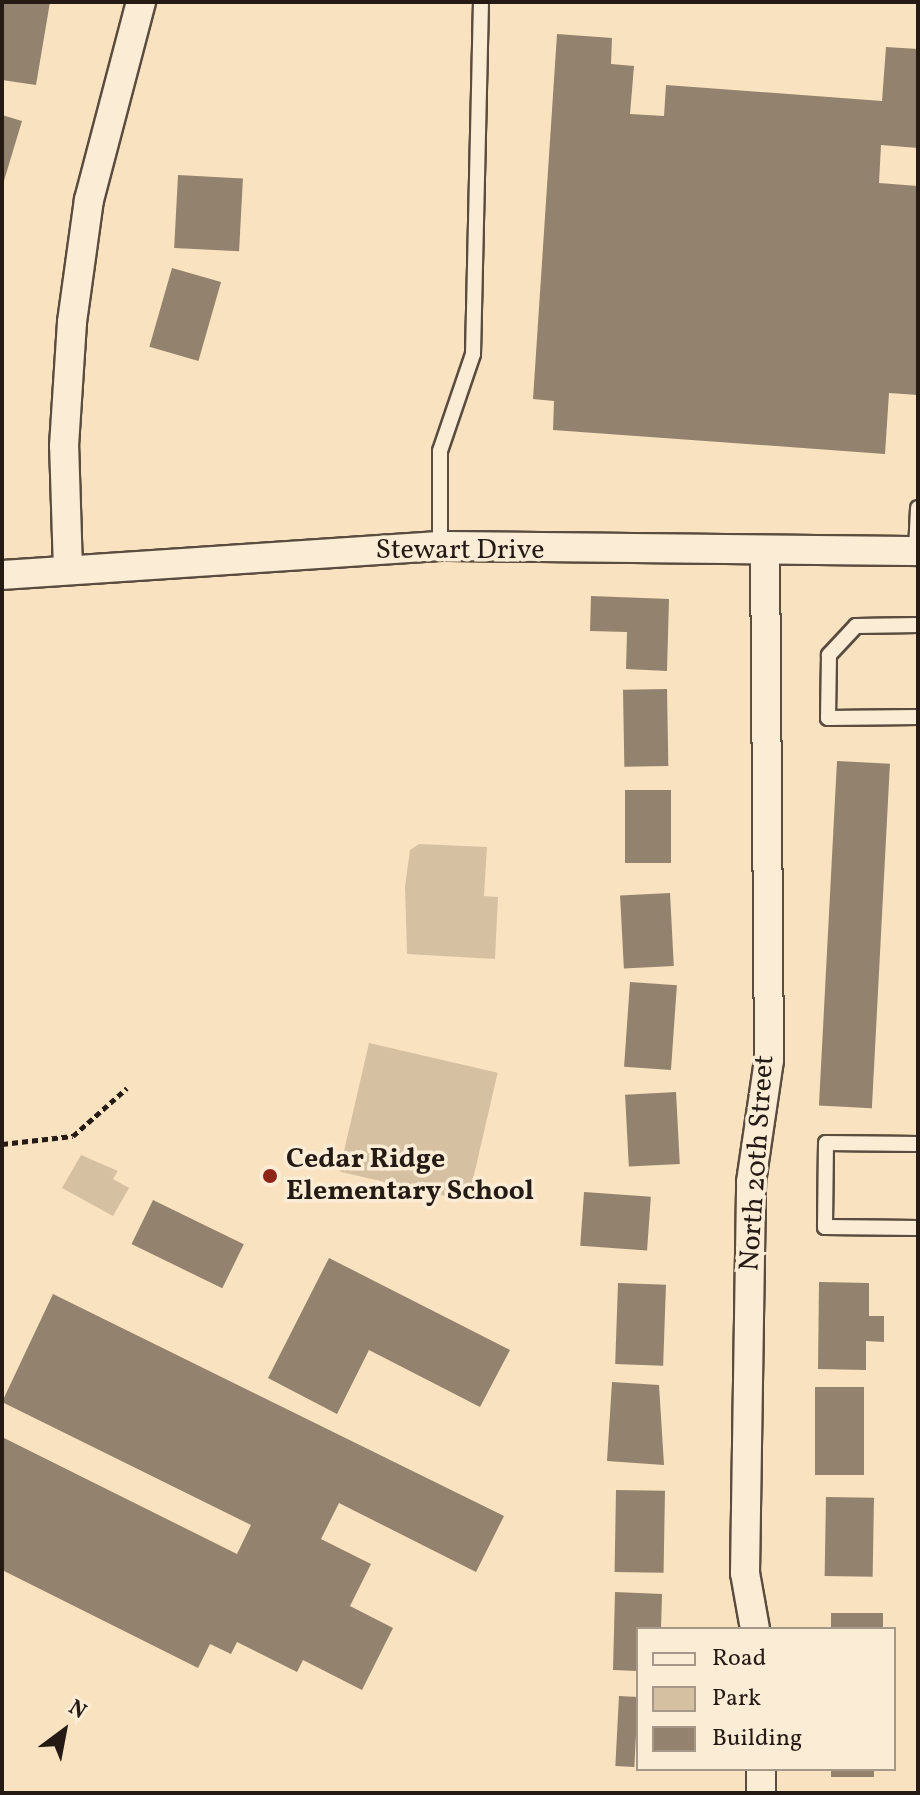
<!DOCTYPE html>
<style>
body{margin:0}
#map{position:relative;width:920px;height:1795px;overflow:hidden;background:#f9e2bf;font-family:Vollkorn,serif}
div>[style]{position:absolute}
.green>*{inset:0;background:#d5c0a2;transform-origin:0 0}
.building>*{inset:0;background:#93826d;transform-origin:0 0}
.path>*{height:5px;margin-top:-2.5px;transform-origin:0;background:repeating-linear-gradient(90deg,#251a14 0 6px,transparent 0 10px)}
.roads{filter:drop-shadow(2px 0 #5a4c3f) drop-shadow(-2px 0 #5a4c3f) drop-shadow(0 2px #5a4c3f) drop-shadow(0 -2px #5a4c3f)}
.service>*{height:14px;margin:-7px;padding:0 7px;transform-origin:7px;border-radius:7px;background:#fbecd5}
.minor>*{height:28px;margin:-14px;padding:0 14px;transform-origin:14px;border-radius:14px;background:#fbecd5}
.dots>*{width:22px;height:22px;translate:-50% -50%;box-sizing:border-box;border:4px solid #fbecd5;border-radius:50%}
span{translate:-50% -50%;white-space:nowrap;text-align:center;line-height:1.15;-webkit-text-stroke:7px #fbecd5;paint-order:stroke}
.street-label{font-size:28px;color:#251a14}
.poi-label{font-size:28px;color:#251a14;font-weight:700}
.left{translate:0 -50%;text-align:left}
.frame{position:absolute;inset:0;border:4px solid #251a14;pointer-events:none}
.legend{position:absolute;left:636px;top:1627px;width:260px;height:144px;box-sizing:border-box;background:#fbecd5;border:2px solid #a59888;margin:0;padding:10px 14px;list-style:none;font-size:24px;color:#251a14}
.legend li{display:flex;align-items:center;gap:16px;height:40px}
.legend b{width:40px;border:2px solid #a59888}
.north{position:absolute;left:24px;top:1691px;width:80px;height:80px;-webkit-text-stroke:6px #fbecd5;paint-order:stroke;rotate:32deg;font-size:22px;font-weight:700;line-height:32px;text-align:center;color:#251a14}
.north::after{content:'';display:block;margin:auto;width:28px;height:36px;background:#251a14;clip-path:polygon(50% 0,100% 100%,50% 72%,0 100%)}
</style>
<div id="map">
<div class="green">
<div style="clip-path:polygon(419px 844px,487px 847px,484px 896px,498px 897px,495px 959px,407px 954px,405px 886px,410px 850px)"></div>
<div style="left:369px;top:1043px;width:132px;height:132px;rotate:13deg"></div>
<div style="clip-path:polygon(81px 1155px,118px 1171px,113px 1179px,129px 1188px,113px 1216px,62px 1188px)"></div>
</div>
<div class="building">
<div style="clip-path:polygon(2px 2px,50px 2px,36px 85px,2px 80px)"></div>
<div style="clip-path:polygon(557px 34px,612px 38px,611px 64px,634px 66px,630px 114px,664px 116px,666px 85px,882px 101px,886px 47px,918px 49px,918px 148px,881px 145px,879px 183px,918px 186px,918px 395px,889px 393px,885px 454px,553px 430px,554px 401px,533px 399px)"></div>
<div style="clip-path:polygon(2px 115px,22px 121px,3px 184px,2px 184px)"></div>
<div style="left:178px;top:175px;width:65px;height:73px;rotate:3deg"></div>
<div style="left:172px;top:268px;width:51px;height:82px;rotate:16deg"></div>
<div style="clip-path:polygon(591px 596px,669px 599px,667px 671px,626px 669px,627px 632px,590px 631px)"></div>
<div style="left:667px;top:689px;width:77px;height:44px;rotate:89deg"></div>
<div style="left:837px;top:761px;width:53px;height:345px;rotate:3deg"></div>
<div style="left:671px;top:790px;width:73px;height:46px;rotate:90deg"></div>
<div style="left:670px;top:893px;width:73px;height:50px;rotate:87deg"></div>
<div style="left:630px;top:982px;width:47px;height:85px;rotate:4deg"></div>
<div style="left:676px;top:1092px;width:72px;height:51px;rotate:87deg"></div>
<div style="left:584px;top:1192px;width:67px;height:54px;rotate:4deg"></div>
<div style="left:153px;top:1200px;width:101px;height:49px;rotate:26deg"></div>
<div style="clip-path:polygon(329px 1258px,510px 1350px,480px 1407px,369px 1350px,337px 1414px,268px 1378px)"></div>
<div style="clip-path:polygon(819px 1282px,869px 1283px,869px 1316px,884px 1316px,884px 1342px,866px 1341px,866px 1370px,818px 1369px)"></div>
<div style="left:618px;top:1283px;width:48px;height:81px;rotate:2deg"></div>
<div style="clip-path:polygon(53px 1294px,504px 1516px,476px 1572px,339px 1503px,321px 1539px,371px 1564px,350px 1606px,393px 1628px,362px 1690px,303px 1660px,297px 1672px,237px 1642px,231px 1654px,210px 1644px,198px 1668px,2px 1570px,2px 1437px,237px 1554px,251px 1525px,2px 1402px)"></div>
<div style="clip-path:polygon(612px 1382px,659px 1385px,664px 1465px,607px 1461px)"></div>
<div style="left:815px;top:1387px;width:49px;height:88px"></div>
<div style="left:616px;top:1490px;width:49px;height:82px;rotate:1deg"></div>
<div style="left:826px;top:1497px;width:48px;height:79px;rotate:1deg"></div>
<div style="clip-path:polygon(615px 1592px,662px 1594px,661px 1629px,638px 1629px,638px 1671px,613px 1670px)"></div>
<div style="left:831px;top:1613px;width:52px;height:16px"></div>
<div style="left:619px;top:1696px;width:19px;height:70px;rotate:3deg"></div>
<div style="left:831px;top:1769px;width:43px;height:8px"></div>
</div>
<div class="path">
<div style="left:2px;top:1144px;width:71px;rotate:-6.4deg"></div>
<div style="left:73px;top:1136px;width:72px;rotate:-41.6deg"></div>
</div>
<div class="roads">
<div class="service">
<div style="left:440px;top:546px;width:95px;rotate:-90deg"></div>
<div style="left:440px;top:451px;width:102px;rotate:-71.2deg"></div>
<div style="left:473px;top:354px;width:352px;rotate:-88.7deg"></div>
<div style="left:916px;top:551px;width:43px;rotate:-87.3deg"></div>
<div style="left:918px;top:625px;width:62px;rotate:179.1deg"></div>
<div style="left:856px;top:626px;width:40px;rotate:133deg"></div>
<div style="left:829px;top:655px;width:63px;rotate:90.9deg"></div>
<div style="left:828px;top:718px;width:90px;rotate:-0.6deg"></div>
<div style="left:918px;top:1144px;width:92px;rotate:-179.4deg"></div>
<div style="left:826px;top:1143px;width:84px;rotate:90.7deg"></div>
<div style="left:825px;top:1227px;width:93px;rotate:0.6deg"></div>
</div>
<div class="minor">
<div style="left:68px;top:570px;width:124px;rotate:-91.8deg"></div>
<div style="left:64px;top:446px;width:124px;rotate:-86.3deg"></div>
<div style="left:72px;top:322px;width:123px;rotate:-82.1deg"></div>
<div style="left:89px;top:200px;width:205px;rotate:-75.3deg"></div>
<div style="left:2px;top:575px;width:439px;rotate:-3.8deg"></div>
<div style="left:440px;top:546px;width:478px;rotate:0.6deg"></div>
<div style="left:755px;top:1629px;width:57px;rotate:-100.1deg"></div>
<div style="left:745px;top:1573px;width:391px;rotate:-89.1deg"></div>
<div style="left:751px;top:1182px;width:123px;rotate:-81.6deg"></div>
<div style="left:769px;top:1060px;width:508px;rotate:-90.45deg"></div>
<div style="left:761px;top:1793px;width:24px;rotate:-90deg"></div>
</div>
</div>
<div class="dots">
<div style="left:270px;top:1176px;background:#8f2418"></div>
</div>
<div class="street-label">
<span style="left:460px;top:551px">Stewart Drive</span>
<span style="left:758px;top:1163px;rotate:-86deg">North 20th Street</span>
</div>
<div class="poi-label">
<span class="left" style="left:286px;top:1176px">Cedar Ridge<br>Elementary School</span>
</div>
<div class="frame"></div>
<ul class="legend">
<li><b style="height:10px;background:#fbecd5"></b>Road</li>
<li><b style="height:22px;background:#d5c0a2"></b>Park</li>
<li><b style="height:22px;background:#93826d"></b>Building</li>
</ul>
<div class="north">N</div>
</div>
